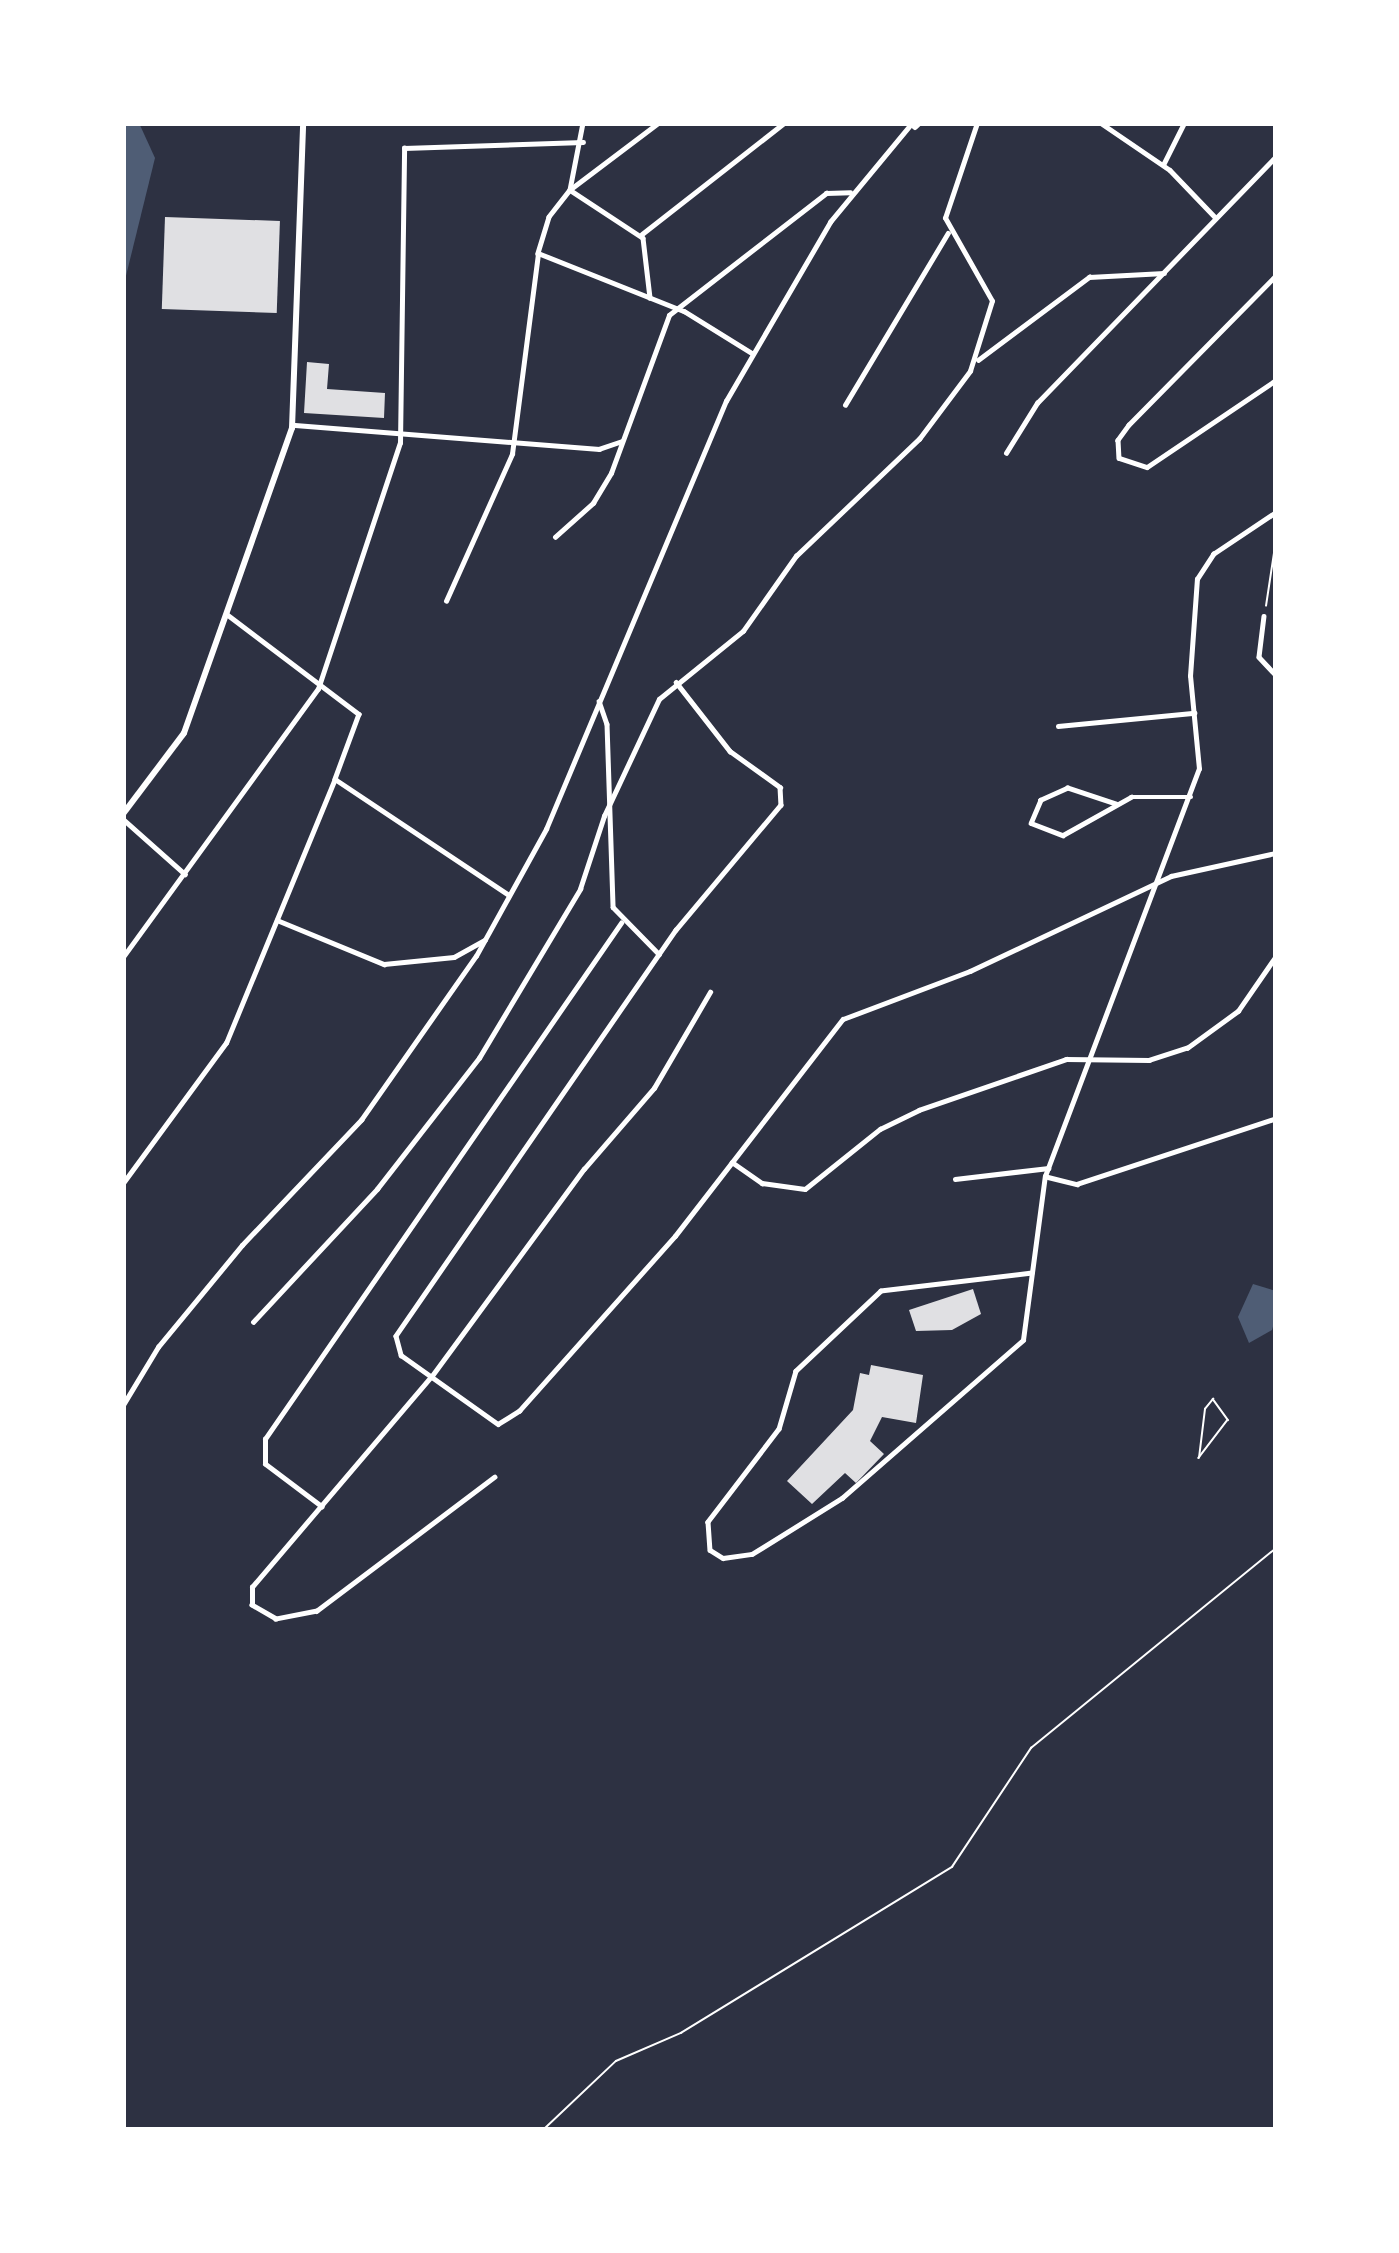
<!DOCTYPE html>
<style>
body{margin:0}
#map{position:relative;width:1399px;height:2253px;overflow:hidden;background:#2d3142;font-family:Overpass,sans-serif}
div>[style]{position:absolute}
.water>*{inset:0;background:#4f5d75}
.building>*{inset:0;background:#e0e0e3;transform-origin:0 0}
.path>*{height:1.5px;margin:-0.75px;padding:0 0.75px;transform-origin:0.75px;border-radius:0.75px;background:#fff}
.minor>*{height:4.5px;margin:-2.25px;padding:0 2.25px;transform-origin:2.25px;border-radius:2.25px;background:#fff}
.tertiary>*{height:6px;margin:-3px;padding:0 3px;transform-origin:3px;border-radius:3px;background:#fff}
span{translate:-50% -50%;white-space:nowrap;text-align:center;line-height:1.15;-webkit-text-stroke:9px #fff;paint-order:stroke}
.frame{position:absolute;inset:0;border:126px solid #fff;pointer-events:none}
</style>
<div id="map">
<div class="water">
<div style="clip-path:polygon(123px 123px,139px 123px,155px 158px,123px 288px)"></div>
<div style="clip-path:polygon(1253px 1284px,1276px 1291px,1276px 1316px,1272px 1330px,1249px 1343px,1238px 1317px)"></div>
</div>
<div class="building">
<div style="left:165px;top:217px;width:115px;height:92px;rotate:2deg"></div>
<div style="clip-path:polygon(307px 362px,329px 364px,327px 389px,385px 393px,384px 418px,304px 413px)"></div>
<div style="clip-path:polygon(973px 1289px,981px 1314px,952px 1330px,916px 1331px,909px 1310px)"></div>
<div style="clip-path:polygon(871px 1365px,923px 1375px,916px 1423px,882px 1417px,870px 1441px,884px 1454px,856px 1483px,845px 1473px,812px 1504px,787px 1481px,853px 1410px,860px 1373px,869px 1375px)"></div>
</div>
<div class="path">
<div style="left:1266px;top:606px;width:67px;rotate:-81.4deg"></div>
<div style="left:1213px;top:1399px;width:26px;rotate:54deg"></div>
<div style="left:1228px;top:1420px;width:48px;rotate:127.3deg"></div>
<div style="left:1199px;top:1458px;width:49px;rotate:-83deg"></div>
<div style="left:1205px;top:1409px;width:13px;rotate:-51deg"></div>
<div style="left:543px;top:2130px;width:100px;rotate:-43.4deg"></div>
<div style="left:616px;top:2061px;width:71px;rotate:-23.3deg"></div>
<div style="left:681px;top:2033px;width:318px;rotate:-31.5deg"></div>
<div style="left:952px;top:1867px;width:143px;rotate:-56.4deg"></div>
<div style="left:1031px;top:1748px;width:316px;rotate:-39.2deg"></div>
</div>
<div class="minor">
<div style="left:583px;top:123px;width:68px;rotate:101deg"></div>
<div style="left:570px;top:190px;width:87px;rotate:33.3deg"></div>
<div style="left:643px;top:238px;width:60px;rotate:83.3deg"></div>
<div style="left:659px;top:123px;width:111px;rotate:143deg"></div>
<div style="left:570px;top:190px;width:34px;rotate:128deg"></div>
<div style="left:549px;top:217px;width:38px;rotate:107deg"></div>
<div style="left:538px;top:253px;width:157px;rotate:21.7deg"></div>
<div style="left:684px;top:311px;width:80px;rotate:31.7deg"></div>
<div style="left:1101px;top:123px;width:83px;rotate:34.3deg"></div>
<div style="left:1170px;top:170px;width:66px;rotate:46.2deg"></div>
<div style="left:1163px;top:165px;width:47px;rotate:-63.4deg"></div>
<div style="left:642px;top:234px;width:180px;rotate:-38deg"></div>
<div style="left:1276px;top:276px;width:209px;rotate:134.6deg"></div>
<div style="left:1129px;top:425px;width:19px;rotate:126deg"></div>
<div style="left:1118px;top:440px;width:18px;rotate:87deg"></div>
<div style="left:1119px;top:458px;width:29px;rotate:18deg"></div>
<div style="left:1147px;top:467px;width:156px;rotate:-34deg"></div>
<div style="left:978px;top:360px;width:139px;rotate:-36.8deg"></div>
<div style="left:1089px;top:277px;width:75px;rotate:-3.1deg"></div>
<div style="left:845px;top:405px;width:200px;rotate:-59.1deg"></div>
<div style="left:295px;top:425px;width:305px;rotate:4.5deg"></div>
<div style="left:599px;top:449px;width:24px;rotate:-19deg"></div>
<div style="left:1006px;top:453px;width:59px;rotate:-58.2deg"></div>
<div style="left:1037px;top:403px;width:344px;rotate:-45.9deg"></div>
<div style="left:555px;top:537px;width:51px;rotate:-41.8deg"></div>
<div style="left:593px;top:503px;width:35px;rotate:-59deg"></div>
<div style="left:611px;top:473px;width:168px;rotate:-69.8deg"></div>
<div style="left:669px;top:315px;width:199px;rotate:-37.8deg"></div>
<div style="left:826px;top:193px;width:24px;rotate:-2deg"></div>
<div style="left:446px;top:601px;width:161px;rotate:-65.8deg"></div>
<div style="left:512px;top:454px;width:203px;rotate:-82.6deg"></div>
<div style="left:228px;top:615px;width:164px;rotate:37.1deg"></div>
<div style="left:359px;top:714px;width:69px;rotate:110.3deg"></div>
<div style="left:335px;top:779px;width:209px;rotate:33.7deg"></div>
<div style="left:1264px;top:616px;width:41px;rotate:97deg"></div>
<div style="left:1259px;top:657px;width:25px;rotate:47deg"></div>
<div style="left:676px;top:682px;width:88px;rotate:52deg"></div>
<div style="left:730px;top:751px;width:62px;rotate:35.8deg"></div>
<div style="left:780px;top:787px;width:18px;rotate:87deg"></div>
<div style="left:781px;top:805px;width:163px;rotate:130deg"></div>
<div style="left:676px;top:930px;width:493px;rotate:124.6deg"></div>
<div style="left:396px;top:1336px;width:20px;rotate:75deg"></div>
<div style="left:401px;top:1355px;width:119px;rotate:35.4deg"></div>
<div style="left:498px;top:1424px;width:25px;rotate:-32deg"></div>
<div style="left:519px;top:1411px;width:234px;rotate:-48.3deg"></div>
<div style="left:675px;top:1236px;width:274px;rotate:-52.3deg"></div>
<div style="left:843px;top:1019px;width:136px;rotate:-20.7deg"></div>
<div style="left:970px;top:971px;width:222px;rotate:-25.3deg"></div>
<div style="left:1171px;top:876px;width:107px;rotate:-12.4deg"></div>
<div style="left:599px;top:701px;width:24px;rotate:71deg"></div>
<div style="left:607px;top:724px;width:183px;rotate:88.1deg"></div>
<div style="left:613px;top:907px;width:66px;rotate:45.6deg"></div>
<div style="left:1058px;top:726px;width:137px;rotate:-5.5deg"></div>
<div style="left:1116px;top:804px;width:51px;rotate:-161.6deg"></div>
<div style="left:1068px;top:788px;width:30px;rotate:156deg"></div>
<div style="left:1041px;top:800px;width:25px;rotate:113deg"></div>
<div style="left:1031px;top:823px;width:34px;rotate:21deg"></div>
<div style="left:1063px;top:835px;width:78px;rotate:-29.2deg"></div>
<div style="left:1131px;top:797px;width:60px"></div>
<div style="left:123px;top:819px;width:83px;rotate:41.6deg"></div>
<div style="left:277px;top:920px;width:116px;rotate:22.4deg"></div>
<div style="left:384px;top:964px;width:70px;rotate:-5.7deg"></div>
<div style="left:454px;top:957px;width:35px;rotate:-29deg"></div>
<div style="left:123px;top:957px;width:331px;rotate:-54deg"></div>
<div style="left:318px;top:689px;width:259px;rotate:-71.6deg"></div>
<div style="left:400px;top:443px;width:295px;rotate:-89.2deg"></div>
<div style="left:404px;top:148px;width:179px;rotate:-1.9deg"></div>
<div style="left:732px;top:1162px;width:37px;rotate:35deg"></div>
<div style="left:762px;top:1183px;width:43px;rotate:7.9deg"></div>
<div style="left:805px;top:1189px;width:96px;rotate:-38.7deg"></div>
<div style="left:880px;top:1129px;width:43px;rotate:-26deg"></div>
<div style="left:919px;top:1110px;width:156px;rotate:-19.1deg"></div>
<div style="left:1066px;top:1059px;width:83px;rotate:0.7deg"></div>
<div style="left:1149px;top:1060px;width:40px;rotate:-18deg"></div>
<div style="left:1187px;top:1048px;width:63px;rotate:-36deg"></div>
<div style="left:1238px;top:1011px;width:67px;rotate:-55.4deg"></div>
<div style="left:1048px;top:1177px;width:30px;rotate:14deg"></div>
<div style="left:1077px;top:1184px;width:210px;rotate:-18.3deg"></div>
<div style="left:955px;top:1179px;width:94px;rotate:-6.7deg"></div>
<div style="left:123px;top:1183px;width:174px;rotate:-53.7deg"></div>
<div style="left:226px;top:1043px;width:286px;rotate:-67.6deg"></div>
<div style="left:1032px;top:1273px;width:152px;rotate:173.2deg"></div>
<div style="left:881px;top:1291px;width:117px;rotate:136.7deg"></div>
<div style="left:796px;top:1371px;width:60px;rotate:106.3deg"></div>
<div style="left:779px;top:1429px;width:117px;rotate:127.4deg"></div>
<div style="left:708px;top:1522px;width:28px;rotate:86deg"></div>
<div style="left:710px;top:1550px;width:15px;rotate:32deg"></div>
<div style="left:723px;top:1558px;width:29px;rotate:-8deg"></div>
<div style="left:752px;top:1554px;width:106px;rotate:-31.9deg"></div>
<div style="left:842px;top:1498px;width:240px;rotate:-41.1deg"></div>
<div style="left:1023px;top:1340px;width:165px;rotate:-82.4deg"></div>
<div style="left:1045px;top:1176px;width:435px;rotate:-69.3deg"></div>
<div style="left:1199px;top:769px;width:93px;rotate:-95.5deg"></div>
<div style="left:1190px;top:676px;width:97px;rotate:-85.9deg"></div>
<div style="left:1197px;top:579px;width:30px;rotate:-57deg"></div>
<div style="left:1213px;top:554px;width:76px;rotate:-33.7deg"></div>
<div style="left:253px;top:1322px;width:182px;rotate:-47deg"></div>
<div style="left:377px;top:1189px;width:166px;rotate:-52.1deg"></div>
<div style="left:479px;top:1058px;width:197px;rotate:-59.1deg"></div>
<div style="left:580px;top:889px;width:77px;rotate:-71.8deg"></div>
<div style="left:604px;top:816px;width:129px;rotate:-64.8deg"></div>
<div style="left:659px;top:699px;width:108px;rotate:-39deg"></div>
<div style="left:743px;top:631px;width:92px;rotate:-54.8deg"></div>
<div style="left:796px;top:556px;width:170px;rotate:-43.6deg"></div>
<div style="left:919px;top:439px;width:85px;rotate:-53.1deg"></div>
<div style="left:970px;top:371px;width:73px;rotate:-72.6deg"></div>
<div style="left:992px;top:301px;width:95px;rotate:-119.5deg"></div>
<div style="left:945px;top:218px;width:100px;rotate:-71.4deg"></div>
<div style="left:123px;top:1405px;width:68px;rotate:-58.9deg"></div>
<div style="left:158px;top:1347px;width:132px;rotate:-50.5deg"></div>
<div style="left:242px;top:1245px;width:173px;rotate:-46.4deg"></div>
<div style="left:361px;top:1120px;width:200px;rotate:-55deg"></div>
<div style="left:476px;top:956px;width:145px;rotate:-61.1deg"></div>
<div style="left:546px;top:829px;width:464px;rotate:-67.2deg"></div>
<div style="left:726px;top:401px;width:207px;rotate:-59.8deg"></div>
<div style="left:830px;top:222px;width:129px;rotate:-50.4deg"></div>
<div style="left:495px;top:1477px;width:223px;rotate:143deg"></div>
<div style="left:317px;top:1611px;width:42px;rotate:169deg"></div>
<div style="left:276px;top:1619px;width:28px;rotate:-150deg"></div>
<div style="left:252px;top:1605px;width:18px;rotate:-90deg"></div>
<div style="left:252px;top:1587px;width:276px;rotate:-49.6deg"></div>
<div style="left:431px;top:1377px;width:258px;rotate:-53.7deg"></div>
<div style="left:584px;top:1169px;width:107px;rotate:-49.2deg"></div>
<div style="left:654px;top:1088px;width:111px;rotate:-59.7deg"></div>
<div style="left:322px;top:1507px;width:71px;rotate:-143deg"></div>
<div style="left:265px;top:1464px;width:25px;rotate:-90deg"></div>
<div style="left:265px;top:1439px;width:627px;rotate:-55.4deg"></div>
</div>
<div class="tertiary">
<div style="left:915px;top:127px;width:6px;rotate:-45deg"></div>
<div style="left:123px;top:814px;width:101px;rotate:-53deg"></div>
<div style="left:184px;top:733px;width:324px;rotate:-70.5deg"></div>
<div style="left:292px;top:428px;width:305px;rotate:-87.9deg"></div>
</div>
<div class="frame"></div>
</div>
